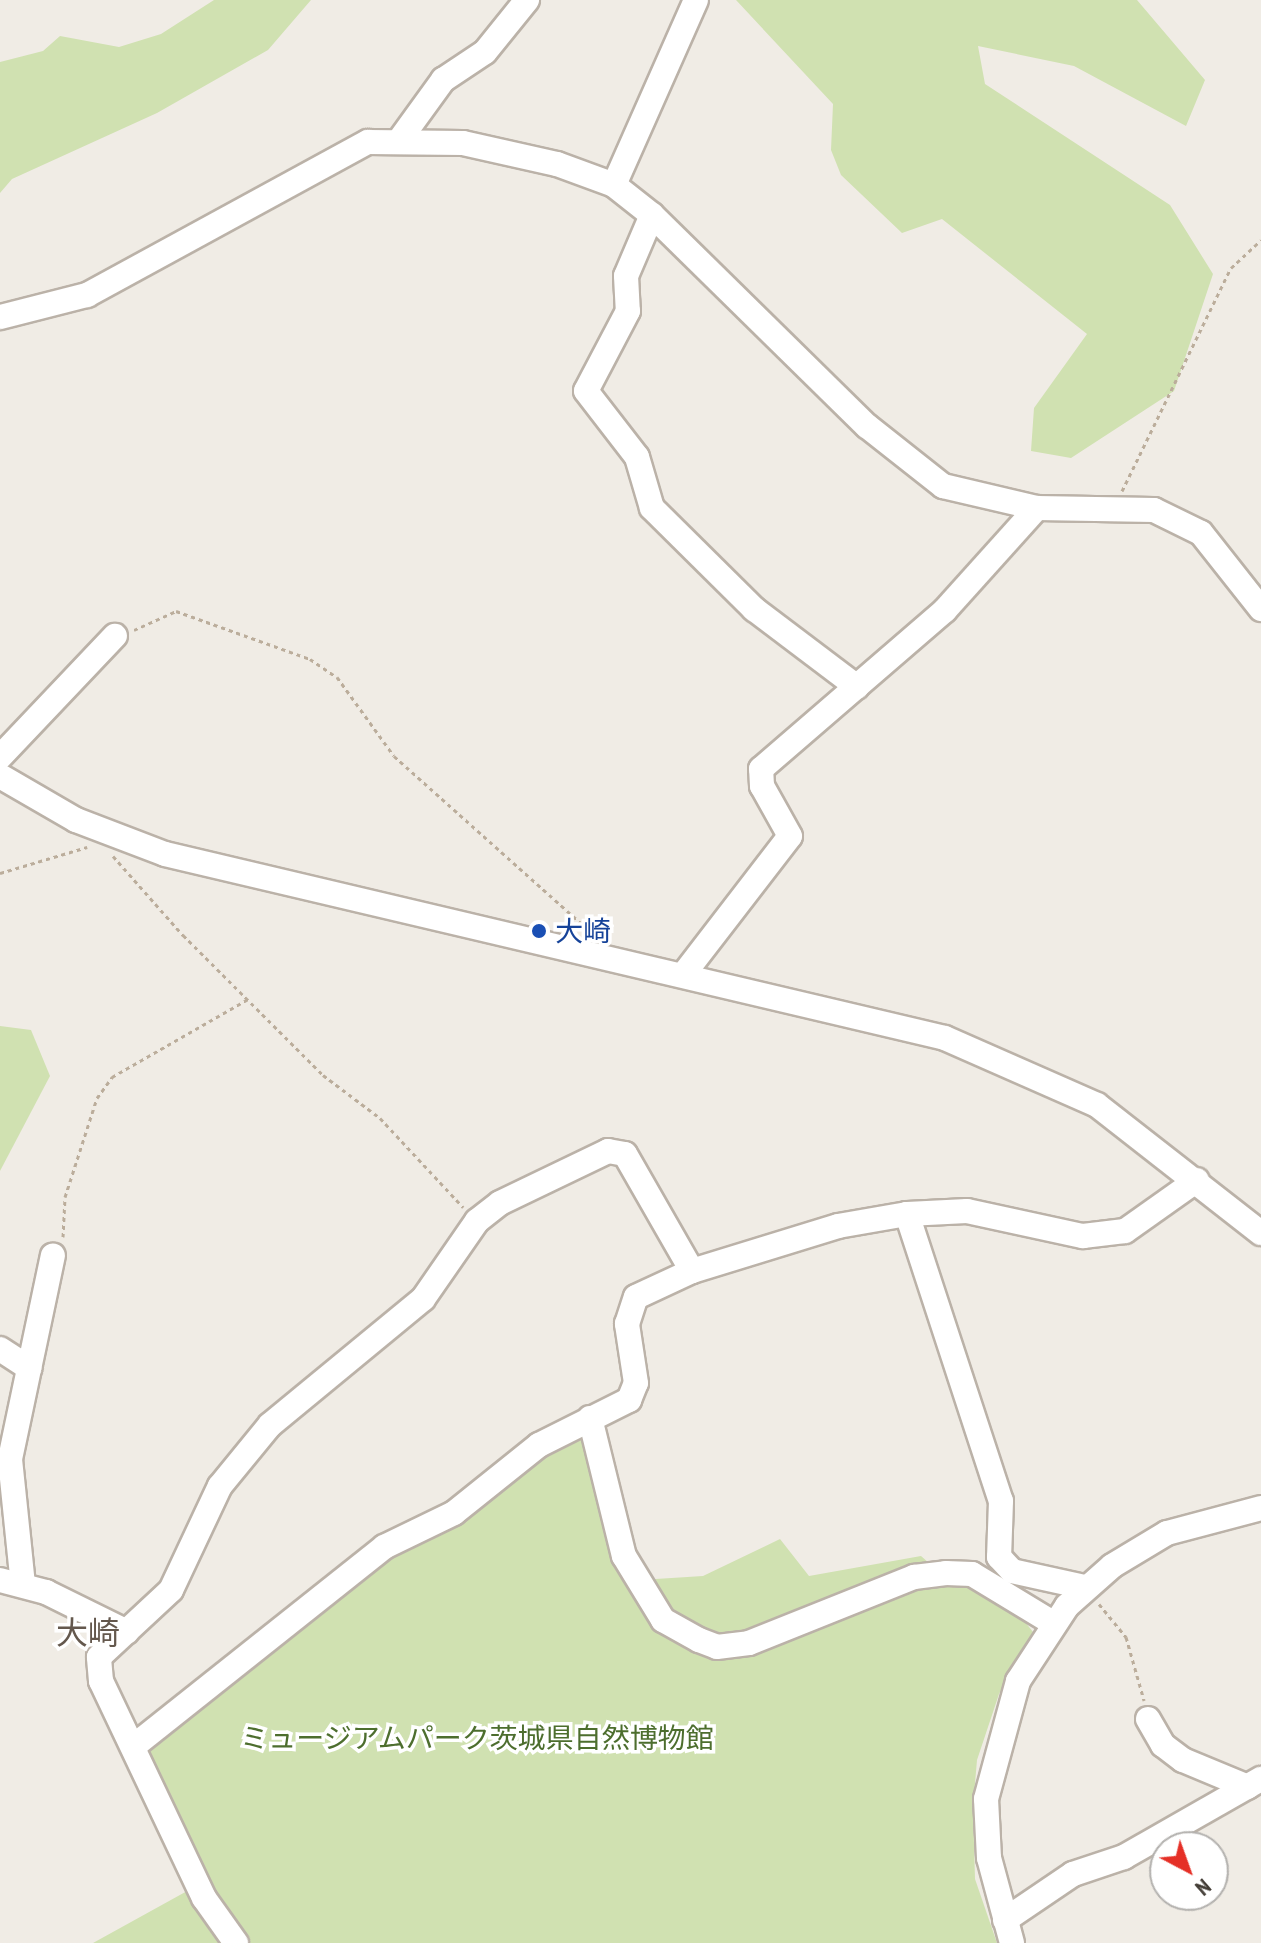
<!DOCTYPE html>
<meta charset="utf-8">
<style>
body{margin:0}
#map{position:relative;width:1261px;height:1943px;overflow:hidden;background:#f0ece5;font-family:"PT Sans Narrow","Noto Sans JP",sans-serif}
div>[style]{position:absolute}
.green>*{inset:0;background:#d0e1b1}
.path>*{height:3px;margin-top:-1.5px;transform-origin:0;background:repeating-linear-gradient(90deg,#bbad9b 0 4px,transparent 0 8px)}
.roads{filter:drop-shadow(2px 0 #bbb2a8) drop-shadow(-2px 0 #bbb2a8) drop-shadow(0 2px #bbb2a8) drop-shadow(0 -2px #bbb2a8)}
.minor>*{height:24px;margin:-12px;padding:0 12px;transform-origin:12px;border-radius:12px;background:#fff}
.dots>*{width:22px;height:22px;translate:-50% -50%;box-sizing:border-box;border:4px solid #fff;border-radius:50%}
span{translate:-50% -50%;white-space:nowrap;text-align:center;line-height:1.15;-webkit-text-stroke:7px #fff;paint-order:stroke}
.transit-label{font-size:28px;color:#164399}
.left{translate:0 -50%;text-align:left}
.park-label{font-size:28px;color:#4d6e2e}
.quarter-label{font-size:32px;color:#64584d}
.north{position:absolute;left:1149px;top:1831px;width:80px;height:80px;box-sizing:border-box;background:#fff;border:2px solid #b3b1ae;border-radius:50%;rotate:139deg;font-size:22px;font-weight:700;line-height:32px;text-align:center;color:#423c35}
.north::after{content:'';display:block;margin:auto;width:28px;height:36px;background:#e53027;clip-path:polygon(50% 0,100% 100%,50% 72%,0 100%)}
</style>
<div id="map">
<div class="green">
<div style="clip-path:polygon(214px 0,311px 0,268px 50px,157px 113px,12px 179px,0 193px,0 62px,43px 51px,60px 36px,119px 47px,161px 34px)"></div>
<div style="clip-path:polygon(736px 0,1137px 0,1205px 80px,1186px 126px,1074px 66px,978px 46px,985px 84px,1170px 205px,1213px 274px,1174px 391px,1071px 458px,1031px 451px,1034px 408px,1087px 334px,942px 219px,902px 233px,841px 175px,831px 150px,833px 104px)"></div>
<div style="clip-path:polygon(0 1026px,31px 1030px,50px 1076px,0 1171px)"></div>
<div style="clip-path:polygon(590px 1418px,624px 1581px,703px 1576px,780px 1539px,809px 1576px,921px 1556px,954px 1585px,967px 1583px,1014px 1608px,1033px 1632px,999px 1694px,977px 1760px,973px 1807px,975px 1879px,997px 1943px,93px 1943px,198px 1885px,134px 1746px,339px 1585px)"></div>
</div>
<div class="path">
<div style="left:1122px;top:491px;width:248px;rotate:-64deg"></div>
<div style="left:1231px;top:268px;width:41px;rotate:-43deg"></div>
<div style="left:134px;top:630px;width:46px;rotate:-24.3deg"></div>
<div style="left:176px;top:611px;width:142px;rotate:19.7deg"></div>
<div style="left:310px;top:659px;width:32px;rotate:34deg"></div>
<div style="left:337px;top:677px;width:97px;rotate:54.2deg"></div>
<div style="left:394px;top:756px;width:268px;rotate:41.8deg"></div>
<div style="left:113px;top:856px;width:106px;rotate:48.5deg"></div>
<div style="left:183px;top:935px;width:198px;rotate:45deg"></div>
<div style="left:323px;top:1075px;width:71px;rotate:37deg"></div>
<div style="left:380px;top:1118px;width:122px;rotate:47deg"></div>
<div style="left:0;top:873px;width:91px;rotate:-16.6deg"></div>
<div style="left:63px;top:1237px;width:40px;rotate:-87.1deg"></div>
<div style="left:65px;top:1197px;width:104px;rotate:-72.1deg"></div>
<div style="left:97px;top:1098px;width:26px;rotate:-54deg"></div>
<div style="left:112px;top:1077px;width:157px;rotate:-29.8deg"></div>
<div style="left:1099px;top:1604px;width:43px;rotate:50.7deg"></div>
<div style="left:1126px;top:1637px;width:66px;rotate:74.1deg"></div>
</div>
<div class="roads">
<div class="minor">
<div style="left:401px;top:138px;width:72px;rotate:-54.1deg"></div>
<div style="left:443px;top:80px;width:50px;rotate:-33.7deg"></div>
<div style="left:485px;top:52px;width:67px;rotate:-51.1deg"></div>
<div style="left:614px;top:185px;width:202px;rotate:-66.1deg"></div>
<div style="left:652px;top:215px;width:66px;rotate:113.1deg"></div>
<div style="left:626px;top:276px;width:35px;rotate:87deg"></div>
<div style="left:628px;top:311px;width:90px;rotate:117.7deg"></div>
<div style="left:586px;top:391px;width:83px;rotate:52.3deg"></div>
<div style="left:637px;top:457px;width:53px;rotate:73.6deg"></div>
<div style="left:652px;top:508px;width:144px;rotate:44.7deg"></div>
<div style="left:754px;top:609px;width:129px;rotate:37.1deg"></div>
<div style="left:0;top:317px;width:90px;rotate:-14.2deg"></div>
<div style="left:87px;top:295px;width:320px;rotate:-28.6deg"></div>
<div style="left:368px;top:142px;width:95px;rotate:0.6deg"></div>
<div style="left:463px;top:143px;width:96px;rotate:12.6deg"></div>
<div style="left:557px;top:164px;width:61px;rotate:20.2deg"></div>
<div style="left:614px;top:185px;width:48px;rotate:38.3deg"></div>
<div style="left:652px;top:215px;width:301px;rotate:44.5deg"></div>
<div style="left:867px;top:426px;width:97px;rotate:38.3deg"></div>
<div style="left:943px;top:486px;width:97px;rotate:13.2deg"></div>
<div style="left:1037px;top:508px;width:117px;rotate:1deg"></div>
<div style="left:1154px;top:510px;width:52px;rotate:26.1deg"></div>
<div style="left:1201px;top:533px;width:97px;rotate:51.7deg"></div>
<div style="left:0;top:757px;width:167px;rotate:-46.5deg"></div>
<div style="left:0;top:776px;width:88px;rotate:30.1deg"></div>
<div style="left:76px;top:820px;width:95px;rotate:20.9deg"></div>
<div style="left:165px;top:854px;width:801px;rotate:13.27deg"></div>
<div style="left:945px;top:1038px;width:166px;rotate:23.8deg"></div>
<div style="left:1097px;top:1105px;width:208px;rotate:38deg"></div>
<div style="left:683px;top:975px;width:175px;rotate:-52.4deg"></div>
<div style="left:790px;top:836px;width:57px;rotate:-119.2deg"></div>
<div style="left:762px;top:786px;width:17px;rotate:-93deg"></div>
<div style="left:761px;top:769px;width:243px;rotate:-40.8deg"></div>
<div style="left:945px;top:610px;width:137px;rotate:-48deg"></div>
<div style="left:907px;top:1214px;width:302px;rotate:71.9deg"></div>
<div style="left:1001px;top:1501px;width:56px;rotate:92deg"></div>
<div style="left:999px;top:1557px;width:19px;rotate:47deg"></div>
<div style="left:1012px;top:1571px;width:75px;rotate:12.4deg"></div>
<div style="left:0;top:1349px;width:35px;rotate:33deg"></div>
<div style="left:590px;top:1418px;width:142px;rotate:76.2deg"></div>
<div style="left:624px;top:1556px;width:75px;rotate:58.6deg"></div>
<div style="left:663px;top:1620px;width:41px;rotate:29.1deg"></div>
<div style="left:699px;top:1640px;width:19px;rotate:21deg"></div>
<div style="left:717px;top:1647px;width:32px;rotate:-7deg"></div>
<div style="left:749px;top:1643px;width:178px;rotate:-21.8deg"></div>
<div style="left:914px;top:1577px;width:32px;rotate:-7deg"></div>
<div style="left:946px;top:1573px;width:26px;rotate:2deg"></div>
<div style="left:972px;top:1574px;width:95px;rotate:31.2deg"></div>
<div style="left:0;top:1580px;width:48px;rotate:14.6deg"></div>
<div style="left:46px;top:1592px;width:90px;rotate:26.3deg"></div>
<div style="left:23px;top:1585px;width:127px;rotate:-95.9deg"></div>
<div style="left:10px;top:1459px;width:208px;rotate:-78.1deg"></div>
<div style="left:1148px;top:1719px;width:30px;rotate:60deg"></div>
<div style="left:1163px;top:1745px;width:25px;rotate:37deg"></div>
<div style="left:1183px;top:1760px;width:70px;rotate:22.6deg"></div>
<div style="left:134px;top:1746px;width:320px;rotate:-38.5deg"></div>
<div style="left:384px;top:1547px;width:78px;rotate:-25.9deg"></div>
<div style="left:454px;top:1513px;width:109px;rotate:-38.7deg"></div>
<div style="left:539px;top:1445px;width:101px;rotate:-26.6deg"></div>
<div style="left:629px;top:1400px;width:18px;rotate:-68deg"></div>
<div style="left:636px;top:1383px;width:60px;rotate:-98.7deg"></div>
<div style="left:627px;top:1324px;width:28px;rotate:-72deg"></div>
<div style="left:636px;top:1297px;width:62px;rotate:-24.9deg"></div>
<div style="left:692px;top:1271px;width:153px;rotate:-17.1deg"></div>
<div style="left:838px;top:1226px;width:70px;rotate:-9.9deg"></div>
<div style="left:907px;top:1214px;width:60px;rotate:-2.9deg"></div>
<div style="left:967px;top:1211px;width:119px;rotate:12.2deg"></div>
<div style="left:1083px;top:1236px;width:42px;rotate:-6.8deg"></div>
<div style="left:1125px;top:1231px;width:88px;rotate:-35.3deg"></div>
<div style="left:1005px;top:1920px;width:82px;rotate:-34.1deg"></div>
<div style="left:1073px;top:1874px;width:54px;rotate:-18.4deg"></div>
<div style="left:1124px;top:1857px;width:158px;rotate:-29.7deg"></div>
<div style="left:236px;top:1943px;width:55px;rotate:-125.4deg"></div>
<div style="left:204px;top:1898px;width:240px;rotate:-115.4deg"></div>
<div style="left:101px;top:1681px;width:24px;rotate:-95deg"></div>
<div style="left:99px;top:1657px;width:98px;rotate:-42.9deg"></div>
<div style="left:171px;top:1590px;width:115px;rotate:-64.8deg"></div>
<div style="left:220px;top:1486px;width:79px;rotate:-50.7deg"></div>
<div style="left:270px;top:1425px;width:198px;rotate:-39.5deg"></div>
<div style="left:423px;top:1299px;width:95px;rotate:-55.3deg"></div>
<div style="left:477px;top:1221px;width:29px;rotate:-38deg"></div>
<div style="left:500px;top:1203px;width:120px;rotate:-25.7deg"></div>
<div style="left:608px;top:1151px;width:17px;rotate:10deg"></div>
<div style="left:625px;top:1154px;width:135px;rotate:60.2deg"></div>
<div style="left:1012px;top:1943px;width:88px;rotate:-105.1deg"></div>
<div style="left:989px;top:1858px;width:59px;rotate:-92.9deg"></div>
<div style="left:986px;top:1799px;width:122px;rotate:-74.8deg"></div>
<div style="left:1018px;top:1681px;width:90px;rotate:-56.8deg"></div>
<div style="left:1067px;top:1606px;width:60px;rotate:-41.6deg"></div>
<div style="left:1112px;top:1566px;width:64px;rotate:-31deg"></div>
<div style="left:1167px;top:1533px;width:97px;rotate:-14.9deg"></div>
</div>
</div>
<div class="dots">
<div style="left:539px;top:931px;background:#1a4fb4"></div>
</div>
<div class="transit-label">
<span class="left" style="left:555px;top:931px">大崎</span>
</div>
<div class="park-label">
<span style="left:477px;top:1738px">ミュージアムパーク茨城県自然博物館</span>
</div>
<div class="quarter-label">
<span style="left:88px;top:1632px">大崎</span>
</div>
<div class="north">N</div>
</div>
